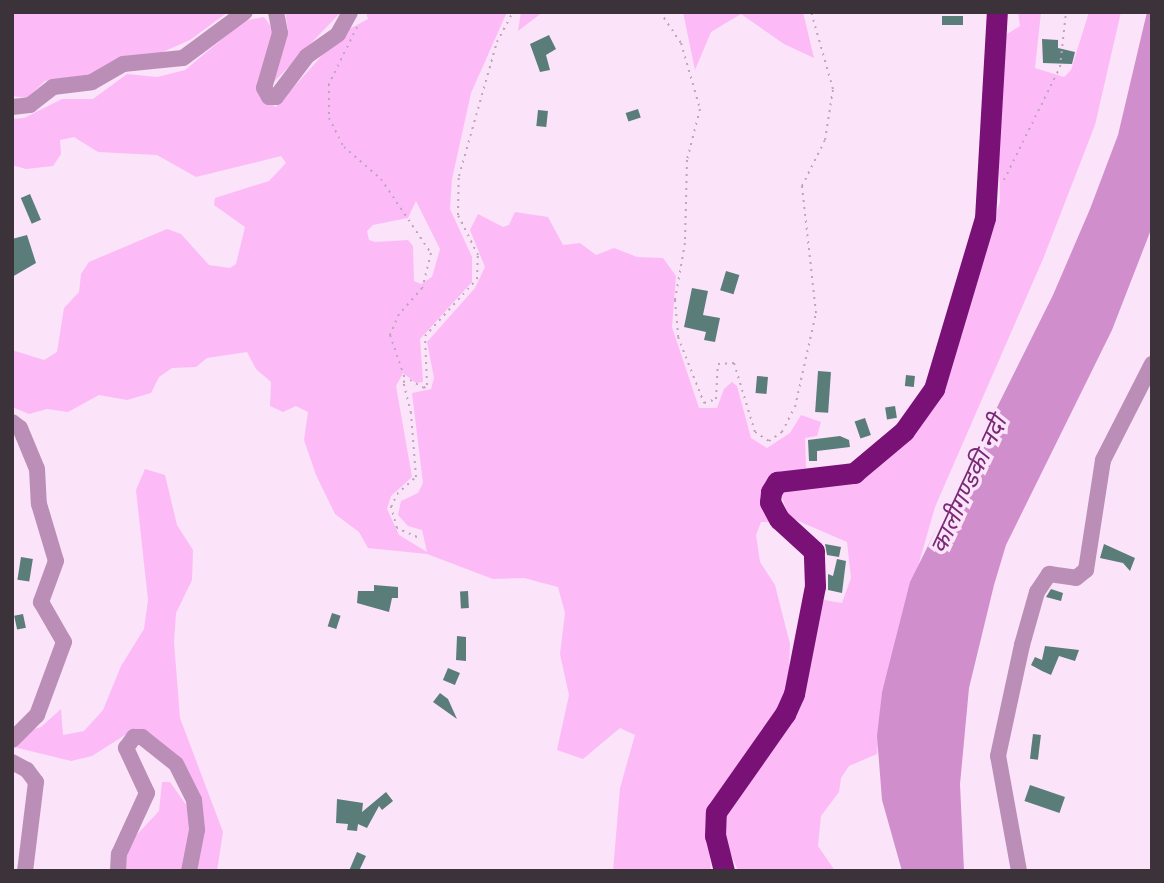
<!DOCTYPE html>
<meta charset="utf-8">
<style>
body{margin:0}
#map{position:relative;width:1164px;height:883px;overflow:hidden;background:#fbe3f9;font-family:"Varela Round","Noto Sans Devanagari",sans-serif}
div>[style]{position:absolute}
.green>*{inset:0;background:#fcbbf6}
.water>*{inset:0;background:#d18ecc}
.building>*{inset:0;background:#5a7d79;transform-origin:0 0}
.path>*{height:2px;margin-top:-1px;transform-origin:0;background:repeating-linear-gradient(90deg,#baa7b8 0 2px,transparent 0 7px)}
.minor>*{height:16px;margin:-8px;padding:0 8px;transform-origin:8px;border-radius:8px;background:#bb8eb7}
.highway>*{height:21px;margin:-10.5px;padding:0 10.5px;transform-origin:10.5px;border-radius:10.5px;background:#7a1177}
span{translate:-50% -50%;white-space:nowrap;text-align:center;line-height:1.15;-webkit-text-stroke:7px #fbe3f9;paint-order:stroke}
.water-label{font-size:24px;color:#782975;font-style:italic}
.frame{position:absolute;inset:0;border:14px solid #3b323a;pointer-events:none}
</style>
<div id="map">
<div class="green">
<div style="clip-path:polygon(12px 12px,228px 12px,190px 40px,156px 55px,91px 74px,45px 81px,27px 98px,12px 96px)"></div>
<div style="clip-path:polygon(285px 12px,341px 12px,274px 82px,288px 30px)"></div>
<div style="clip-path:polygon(evenodd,366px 12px,507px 12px,471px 93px,452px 179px,450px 209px,472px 257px,472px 282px,420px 339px,423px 382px,416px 383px,403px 373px,396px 386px,412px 477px,391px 496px,387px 509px,399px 535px,427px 552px,422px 530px,408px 526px,398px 515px,401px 501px,418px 493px,423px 483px,412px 393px,431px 389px,434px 378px,427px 342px,475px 288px,485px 267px,470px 230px,478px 214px,503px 227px,509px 225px,515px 212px,548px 217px,563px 245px,580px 243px,596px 255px,614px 248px,637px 257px,663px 258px,676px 276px,672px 327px,699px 408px,717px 408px,724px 389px,732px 382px,737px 386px,751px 438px,767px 448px,790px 433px,801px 415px,821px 422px,817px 436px,805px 438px,806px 468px,777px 474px,771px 522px,761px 522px,756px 535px,760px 562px,775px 585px,790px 644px,788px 693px,707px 819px,711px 871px,613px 871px,620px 788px,635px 735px,620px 728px,583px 759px,557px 750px,569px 695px,560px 654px,565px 613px,558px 587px,524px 578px,493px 579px,427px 554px,368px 548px,359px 532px,335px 514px,316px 475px,304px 440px,308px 412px,296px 406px,283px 412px,270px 406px,271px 382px,256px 369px,247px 352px,207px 358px,196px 367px,172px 368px,159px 377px,151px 393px,127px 400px,99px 395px,68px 412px,47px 409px,29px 414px,12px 407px,12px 350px,44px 360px,57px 352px,64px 308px,79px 292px,81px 274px,89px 262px,167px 229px,181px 234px,209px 265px,230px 268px,236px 264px,245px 227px,214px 205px,215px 198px,269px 181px,286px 163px,281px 156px,196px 177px,157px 155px,98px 152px,74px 137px,60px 140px,61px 154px,53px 166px,26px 169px,12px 165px,12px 119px,24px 118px,62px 99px,93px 99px,127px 74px,157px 77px,185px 70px,244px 21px,264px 17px,274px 31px,259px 96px,276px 107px,342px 33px,368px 19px,366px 12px,416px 201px,440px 249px,432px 277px,421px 284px,414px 281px,413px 246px,408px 240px,375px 242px,369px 240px,367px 231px,373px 225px,408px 218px,416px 201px)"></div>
<div style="clip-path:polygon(521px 12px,543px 12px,518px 31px)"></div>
<div style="clip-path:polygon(683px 12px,803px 12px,814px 58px,784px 44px,741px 14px,711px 32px,695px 70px)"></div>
<div style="clip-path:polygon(1018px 12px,1041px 12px,1035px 68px,1064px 77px,1071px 70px,1089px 12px,1121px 12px,1095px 125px,1043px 259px,935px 507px,882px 692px,877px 754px,849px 766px,841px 778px,839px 792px,821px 816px,818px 846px,835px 871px,738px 871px,721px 831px,723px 811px,798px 704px,814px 615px,824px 600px,842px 603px,851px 578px,847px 542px,789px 517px,779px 489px,845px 481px,906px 437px,957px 329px,1000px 202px,998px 123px,1003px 49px,1007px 34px,1020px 26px)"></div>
<div style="clip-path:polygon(145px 469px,165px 475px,177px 525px,193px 550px,192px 580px,176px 613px,174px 642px,180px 718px,223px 832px,217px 871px,192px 871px,202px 839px,167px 748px,149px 734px,125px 735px,92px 756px,71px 761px,14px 747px,27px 731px,41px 727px,61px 709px,63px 735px,84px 731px,103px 710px,121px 666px,144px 629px,148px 600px,136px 490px)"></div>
<div style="clip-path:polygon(162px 782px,170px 782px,187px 806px,192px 826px,186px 871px,124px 871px,130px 842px,159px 811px)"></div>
</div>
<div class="water">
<div style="clip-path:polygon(1147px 12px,1152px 12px,1152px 227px,1112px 330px,1006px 545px,994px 585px,969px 688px,960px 784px,964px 871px,902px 871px,882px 800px,877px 736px,882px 692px,910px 582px,1053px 295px,1090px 209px,1118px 135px)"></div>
</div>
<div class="building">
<div style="left:942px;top:16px;width:21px;height:9px"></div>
<div style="clip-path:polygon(549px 35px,556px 49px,546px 55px,550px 70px,540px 72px,530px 44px)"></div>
<div style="clip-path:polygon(1042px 39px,1058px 40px,1058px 48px,1075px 52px,1072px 64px,1043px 63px)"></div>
<div style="left:638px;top:109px;width:9px;height:13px;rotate:72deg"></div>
<div style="left:538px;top:110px;width:10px;height:16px;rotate:6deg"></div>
<div style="left:30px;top:194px;width:28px;height:10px;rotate:67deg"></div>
<div style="clip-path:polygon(27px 235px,36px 263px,12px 277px,12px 239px)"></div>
<div style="left:726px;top:271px;width:14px;height:20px;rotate:17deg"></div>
<div style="clip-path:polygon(692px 288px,708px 291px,703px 315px,720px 318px,715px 342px,704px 340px,706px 332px,684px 327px)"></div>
<div style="left:818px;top:371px;width:13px;height:41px;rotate:4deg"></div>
<div style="left:906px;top:375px;width:9px;height:11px;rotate:6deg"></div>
<div style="left:757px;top:376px;width:11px;height:17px;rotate:5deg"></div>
<div style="left:895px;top:406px;width:12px;height:10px;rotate:81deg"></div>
<div style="left:865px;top:418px;width:18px;height:11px;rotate:71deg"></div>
<div style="clip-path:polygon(840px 436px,849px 440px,850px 447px,817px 451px,817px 461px,809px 461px,808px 440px)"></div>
<div style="clip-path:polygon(825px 544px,841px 547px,839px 557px,827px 555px)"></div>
<div style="clip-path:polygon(1104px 544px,1135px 558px,1130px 571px,1123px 563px,1100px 558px)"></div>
<div style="left:21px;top:557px;width:12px;height:23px;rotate:9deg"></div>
<div style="clip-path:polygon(837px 559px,846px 561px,842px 593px,828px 590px,828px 574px,833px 576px)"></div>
<div style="clip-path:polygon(374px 585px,398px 587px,398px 598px,392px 598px,389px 612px,357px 603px,358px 591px,374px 591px)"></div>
<div style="clip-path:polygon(1051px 589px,1063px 593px,1061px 601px,1046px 597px)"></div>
<div style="left:468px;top:591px;width:17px;height:8px;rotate:87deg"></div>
<div style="left:332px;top:613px;width:9px;height:14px;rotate:18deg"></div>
<div style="left:23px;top:614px;width:14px;height:9px;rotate:78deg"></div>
<div style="clip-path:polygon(457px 636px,466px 637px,466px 661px,456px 660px)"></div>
<div style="clip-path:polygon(1045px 646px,1079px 650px,1075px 661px,1059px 656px,1051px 675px,1042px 671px,1031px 665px,1035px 657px,1042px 660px)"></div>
<div style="left:448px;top:668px;width:13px;height:13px;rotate:23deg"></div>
<div style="clip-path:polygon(440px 693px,448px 699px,457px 719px,433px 702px)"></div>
<div style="left:1033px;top:734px;width:8px;height:25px;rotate:7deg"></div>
<div style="left:1030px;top:785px;width:37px;height:17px;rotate:19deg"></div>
<div style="clip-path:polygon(386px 792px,393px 801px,382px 810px,379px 806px,367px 828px,358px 824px,357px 831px,347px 830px,348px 824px,336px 823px,337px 799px,363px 803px,362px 812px)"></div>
<div style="clip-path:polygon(357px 852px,366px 856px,359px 871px,349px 871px)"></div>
</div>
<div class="path">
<div style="left:660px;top:12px;width:37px;rotate:56deg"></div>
<div style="left:681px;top:43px;width:69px;rotate:73.9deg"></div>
<div style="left:700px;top:109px;width:53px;rotate:104.3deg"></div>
<div style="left:687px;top:160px;width:83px;rotate:91.4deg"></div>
<div style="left:685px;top:243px;width:58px;rotate:100deg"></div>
<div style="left:675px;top:300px;width:37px;rotate:85deg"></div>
<div style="left:678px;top:337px;width:71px;rotate:68.5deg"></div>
<div style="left:704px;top:403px;width:13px;rotate:-18deg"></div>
<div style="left:716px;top:399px;width:35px;rotate:-87deg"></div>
<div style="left:718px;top:364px;width:16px;rotate:-4deg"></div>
<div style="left:734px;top:363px;width:72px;rotate:73.1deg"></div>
<div style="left:755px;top:432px;width:17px;rotate:33deg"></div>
<div style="left:769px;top:441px;width:16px;rotate:-35deg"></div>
<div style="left:782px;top:432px;width:28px;rotate:-63deg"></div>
<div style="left:795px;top:407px;width:96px;rotate:-77.4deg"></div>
<div style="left:816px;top:313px;width:128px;rotate:-96.3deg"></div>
<div style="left:802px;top:186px;width:51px;rotate:-63.4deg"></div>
<div style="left:825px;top:140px;width:52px;rotate:-81.1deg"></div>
<div style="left:833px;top:89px;width:80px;rotate:-105.9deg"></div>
<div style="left:357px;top:27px;width:64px;rotate:116.2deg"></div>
<div style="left:329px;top:84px;width:34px;rotate:90deg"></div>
<div style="left:329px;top:118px;width:33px;rotate:63deg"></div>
<div style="left:344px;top:147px;width:49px;rotate:40.9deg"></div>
<div style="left:381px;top:179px;width:89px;rotate:56deg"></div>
<div style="left:431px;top:253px;width:36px;rotate:104deg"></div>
<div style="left:422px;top:288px;width:35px;rotate:131deg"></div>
<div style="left:399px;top:314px;width:23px;rotate:113deg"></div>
<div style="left:390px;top:335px;width:46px;rotate:71.2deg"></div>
<div style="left:1004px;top:180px;width:126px;rotate:-63.6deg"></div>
<div style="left:1060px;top:67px;width:55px;rotate:-83.8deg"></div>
<div style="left:417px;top:537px;width:22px;rotate:-156deg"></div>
<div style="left:397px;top:528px;width:22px;rotate:-106deg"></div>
<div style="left:391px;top:507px;width:14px;rotate:-65deg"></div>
<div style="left:397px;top:494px;width:25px;rotate:-42deg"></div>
<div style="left:416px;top:477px;width:64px;rotate:-94.5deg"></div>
<div style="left:411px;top:413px;width:32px;rotate:-104deg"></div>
<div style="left:403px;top:382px;width:7px;rotate:-16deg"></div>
<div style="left:410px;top:380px;width:16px;rotate:30deg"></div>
<div style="left:424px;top:388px;width:4px;rotate:-45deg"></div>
<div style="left:427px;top:385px;width:49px;rotate:-92.3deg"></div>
<div style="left:425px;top:336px;width:77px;rotate:-47.6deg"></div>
<div style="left:477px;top:279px;width:24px;rotate:-88deg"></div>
<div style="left:478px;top:255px;width:45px;rotate:-116.6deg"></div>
<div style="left:458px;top:215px;width:39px;rotate:-89deg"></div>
<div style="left:459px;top:176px;width:139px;rotate:-74.2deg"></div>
<div style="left:497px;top:42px;width:34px;rotate:-62deg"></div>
</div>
<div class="minor">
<div style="left:276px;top:12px;width:21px;rotate:79deg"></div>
<div style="left:280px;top:33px;width:57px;rotate:106.2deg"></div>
<div style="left:264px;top:88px;width:10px;rotate:61deg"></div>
<div style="left:269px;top:97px;width:7px"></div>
<div style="left:276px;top:97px;width:51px;rotate:-52.9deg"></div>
<div style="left:307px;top:56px;width:38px;rotate:-35deg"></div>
<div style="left:338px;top:34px;width:25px;rotate:-61deg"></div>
<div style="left:12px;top:107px;width:18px;rotate:-6deg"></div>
<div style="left:30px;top:105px;width:29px;rotate:-38deg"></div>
<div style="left:53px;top:87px;width:39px;rotate:-7deg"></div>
<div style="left:92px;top:82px;width:36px;rotate:-30deg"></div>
<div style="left:123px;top:64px;width:60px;rotate:-5.7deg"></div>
<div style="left:183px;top:58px;width:77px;rotate:-36.6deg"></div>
<div style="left:12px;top:422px;width:10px;rotate:37deg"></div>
<div style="left:20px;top:428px;width:44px;rotate:67.5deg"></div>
<div style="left:37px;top:469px;width:35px;rotate:87deg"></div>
<div style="left:39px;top:504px;width:59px;rotate:73.4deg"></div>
<div style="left:56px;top:561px;width:44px;rotate:110.1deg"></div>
<div style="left:41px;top:602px;width:46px;rotate:60.1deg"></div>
<div style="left:64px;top:642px;width:78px;rotate:110.3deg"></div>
<div style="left:37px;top:715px;width:35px;rotate:135deg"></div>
<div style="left:12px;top:762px;width:17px;rotate:28deg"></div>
<div style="left:27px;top:770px;width:15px;rotate:53deg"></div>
<div style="left:36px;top:782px;width:90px;rotate:97deg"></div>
<div style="left:118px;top:871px;width:17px;rotate:-87deg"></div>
<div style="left:119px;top:854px;width:67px;rotate:-65.3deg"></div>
<div style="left:147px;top:793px;width:50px;rotate:-115deg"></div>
<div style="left:126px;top:748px;width:14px;rotate:-54deg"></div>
<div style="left:134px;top:737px;width:8px"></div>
<div style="left:142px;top:737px;width:43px;rotate:38.5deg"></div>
<div style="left:176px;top:764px;width:40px;rotate:63.4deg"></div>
<div style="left:194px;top:800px;width:30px;rotate:84deg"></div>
<div style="left:197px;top:830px;width:42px;rotate:101deg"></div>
<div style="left:1019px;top:871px;width:117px;rotate:-100.3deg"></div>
<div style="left:998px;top:756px;width:114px;rotate:-77.8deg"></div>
<div style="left:1022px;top:645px;width:55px;rotate:-74.2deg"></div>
<div style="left:1037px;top:592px;width:22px;rotate:-56deg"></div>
<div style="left:1049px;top:574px;width:27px;rotate:8deg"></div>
<div style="left:1076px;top:578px;width:13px;rotate:-39deg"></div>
<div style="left:1086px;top:570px;width:111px;rotate:-81.2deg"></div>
<div style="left:1103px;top:460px;width:108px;rotate:-63deg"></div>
</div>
<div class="highway">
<div style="left:724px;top:871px;width:36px;rotate:-104deg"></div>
<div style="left:715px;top:836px;width:24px;rotate:-88deg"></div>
<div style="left:716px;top:812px;width:120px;rotate:-54.9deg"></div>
<div style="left:785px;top:714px;width:22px;rotate:-66deg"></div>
<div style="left:794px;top:694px;width:110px;rotate:-79deg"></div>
<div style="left:815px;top:586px;width:35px;rotate:-92deg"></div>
<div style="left:814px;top:551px;width:47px;rotate:-137.6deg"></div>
<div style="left:779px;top:519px;width:19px;rotate:-118deg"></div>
<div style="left:770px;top:502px;width:10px;rotate:-84deg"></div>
<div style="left:771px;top:492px;width:12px;rotate:-59deg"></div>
<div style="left:777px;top:482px;width:78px;rotate:-6.7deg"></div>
<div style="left:854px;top:473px;width:65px;rotate:-40deg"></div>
<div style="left:904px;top:431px;width:52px;rotate:-54.5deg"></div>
<div style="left:934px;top:389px;width:178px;rotate:-73.4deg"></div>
<div style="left:985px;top:218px;width:206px;rotate:-86.7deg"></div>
</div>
<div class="water-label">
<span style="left:969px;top:485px;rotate:-65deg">कालीगण्डकी नदी</span>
</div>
<div class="frame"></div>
</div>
